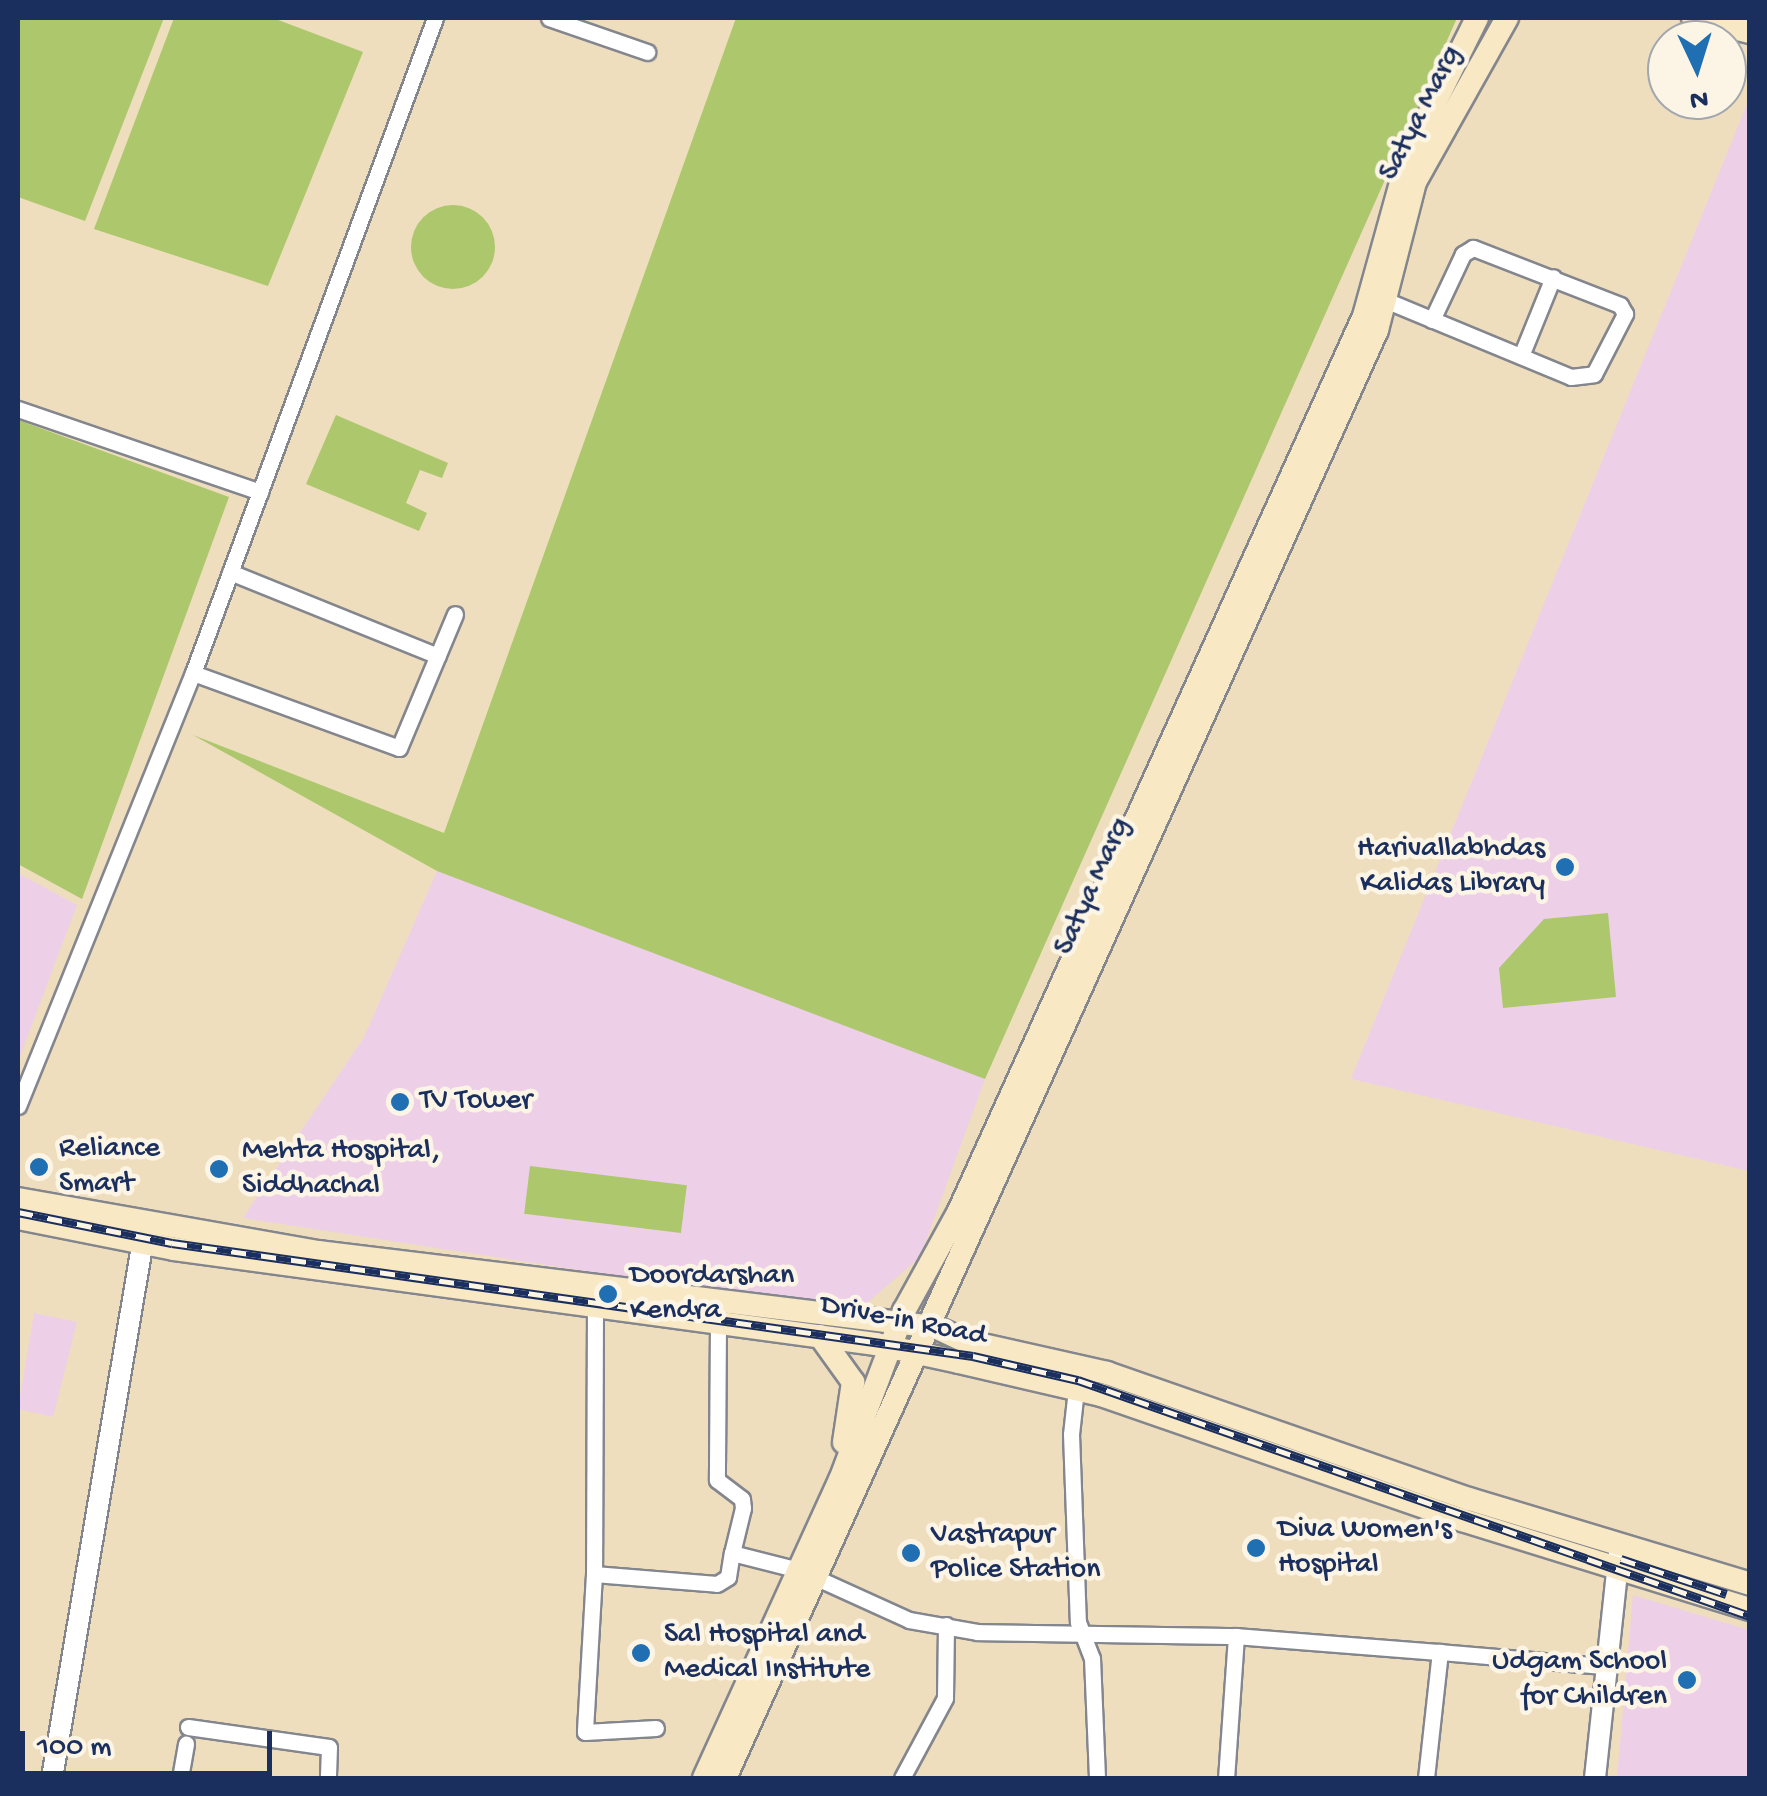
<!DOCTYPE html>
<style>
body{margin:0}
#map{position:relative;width:1767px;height:1796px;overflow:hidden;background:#eedebd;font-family:"Gochi Hand",sans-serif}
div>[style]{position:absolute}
.built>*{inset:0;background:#edd0e8}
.green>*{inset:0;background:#adc76d;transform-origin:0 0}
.round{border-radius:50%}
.roads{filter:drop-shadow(2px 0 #84868e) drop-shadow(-2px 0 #84868e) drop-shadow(0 2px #84868e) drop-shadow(0 -2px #84868e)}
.minor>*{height:15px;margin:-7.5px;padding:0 7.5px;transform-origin:7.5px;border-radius:7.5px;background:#fff}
.tertiary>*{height:20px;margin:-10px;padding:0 10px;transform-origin:10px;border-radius:10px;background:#fff}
.secondary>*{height:22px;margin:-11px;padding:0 11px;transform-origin:11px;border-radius:11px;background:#f8e8c3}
.rail>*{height:9px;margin-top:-4.5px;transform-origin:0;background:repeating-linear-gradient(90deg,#fcf5e5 0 15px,#1b2f5e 0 30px);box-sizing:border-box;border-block:2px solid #1b2f5e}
.dots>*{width:28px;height:28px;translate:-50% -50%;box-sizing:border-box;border:5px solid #fcf5e5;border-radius:50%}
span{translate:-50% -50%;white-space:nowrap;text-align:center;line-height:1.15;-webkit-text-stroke:9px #fcf5e5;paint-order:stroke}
.street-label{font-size:30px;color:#1b2f5e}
.poi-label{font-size:30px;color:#1b2f5e}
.right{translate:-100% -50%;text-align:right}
.left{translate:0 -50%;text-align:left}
.frame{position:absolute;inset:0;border:20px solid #1b2f5e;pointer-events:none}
.north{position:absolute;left:1647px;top:20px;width:100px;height:100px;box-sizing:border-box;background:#fcf5e5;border:2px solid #a2a6af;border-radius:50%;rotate:176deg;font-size:28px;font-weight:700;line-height:40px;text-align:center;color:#1b2f5e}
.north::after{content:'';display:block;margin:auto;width:35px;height:45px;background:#1f6fb2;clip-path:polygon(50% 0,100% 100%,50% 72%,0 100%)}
.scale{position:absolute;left:20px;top:1731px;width:252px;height:45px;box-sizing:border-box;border:5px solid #1b2f5e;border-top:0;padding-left:12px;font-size:30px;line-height:35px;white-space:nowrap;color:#1b2f5e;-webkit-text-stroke:8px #fcf5e5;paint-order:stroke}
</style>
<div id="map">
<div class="built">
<div style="clip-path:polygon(1749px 99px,1749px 1171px,1351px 1079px)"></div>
<div style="clip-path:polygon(437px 871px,881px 1033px,985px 1079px,920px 1257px,866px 1304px,753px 1297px,243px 1218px,364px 1037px)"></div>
<div style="clip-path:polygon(18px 873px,77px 905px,18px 1062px)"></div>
<div style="clip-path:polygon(34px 1313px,77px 1322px,53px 1417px,18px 1409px)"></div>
<div style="clip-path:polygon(1633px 1595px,1749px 1630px,1749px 1778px,1617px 1778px)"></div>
</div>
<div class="green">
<div style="clip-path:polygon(18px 18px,164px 18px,85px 221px,18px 197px)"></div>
<div style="clip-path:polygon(174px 18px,273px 18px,363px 52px,268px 286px,94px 229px)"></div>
<div style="clip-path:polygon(736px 18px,1457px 18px,985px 1079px,437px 871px,193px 735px,444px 833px)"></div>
<div class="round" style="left:411px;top:205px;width:84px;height:84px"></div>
<div style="clip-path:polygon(336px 415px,448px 463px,442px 478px,420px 470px,406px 503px,427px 513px,419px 531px,306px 484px)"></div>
<div style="clip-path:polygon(18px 420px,229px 497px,82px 899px,18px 864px)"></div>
<div style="clip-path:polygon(1608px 913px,1616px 997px,1503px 1008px,1499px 968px,1544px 919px)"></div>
<div style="left:530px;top:1166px;width:158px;height:48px;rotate:7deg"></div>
</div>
<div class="roads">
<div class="minor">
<div style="left:549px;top:18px;width:104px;rotate:19.1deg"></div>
<div style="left:1385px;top:300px;width:201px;rotate:22.5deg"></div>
<div style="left:1571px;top:377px;width:23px;rotate:-7deg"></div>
<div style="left:1594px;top:374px;width:68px;rotate:-62.7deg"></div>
<div style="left:1625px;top:314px;width:10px;rotate:-119deg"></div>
<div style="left:1620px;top:305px;width:158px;rotate:-158.8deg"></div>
<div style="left:1473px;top:248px;width:12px;rotate:149deg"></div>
<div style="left:1463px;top:254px;width:73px;rotate:115.2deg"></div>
<div style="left:1521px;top:356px;width:85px;rotate:-67.9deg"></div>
<div style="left:18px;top:409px;width:256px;rotate:18.9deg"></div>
<div style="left:230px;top:572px;width:224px;rotate:22deg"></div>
<div style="left:193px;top:673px;width:219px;rotate:20deg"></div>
<div style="left:399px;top:748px;width:145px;rotate:-67.3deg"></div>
<div style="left:18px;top:1106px;width:467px;rotate:-68deg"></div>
<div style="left:193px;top:673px;width:698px;rotate:-69.72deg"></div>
<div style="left:595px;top:1306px;width:268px;rotate:90.2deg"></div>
<div style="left:594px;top:1574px;width:123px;rotate:4.6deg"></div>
<div style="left:717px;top:1584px;width:13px;rotate:-32deg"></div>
<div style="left:728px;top:1577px;width:24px;rotate:-81deg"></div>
<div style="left:718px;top:1323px;width:157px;rotate:90.4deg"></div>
<div style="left:717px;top:1480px;width:31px;rotate:37deg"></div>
<div style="left:742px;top:1499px;width:9px;rotate:84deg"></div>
<div style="left:743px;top:1508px;width:46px;rotate:103.7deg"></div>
<div style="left:732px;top:1553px;width:69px;rotate:14.2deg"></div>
<div style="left:799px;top:1570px;width:121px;rotate:24.4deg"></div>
<div style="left:909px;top:1620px;width:69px;rotate:10deg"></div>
<div style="left:977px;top:1632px;width:259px;rotate:0.9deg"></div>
<div style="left:1236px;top:1636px;width:142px;rotate:94deg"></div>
<div style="left:1076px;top:1389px;width:45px;rotate:96.3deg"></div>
<div style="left:1071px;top:1434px;width:188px;rotate:87.9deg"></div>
<div style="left:1078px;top:1622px;width:39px;rotate:69deg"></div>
<div style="left:1092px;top:1658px;width:120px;rotate:87.6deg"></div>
<div style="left:594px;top:1574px;width:158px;rotate:93.3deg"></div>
<div style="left:585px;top:1732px;width:71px;rotate:-3.2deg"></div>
<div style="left:1236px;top:1636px;width:205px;rotate:4.5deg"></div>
<div style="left:188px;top:1727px;width:142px;rotate:8.1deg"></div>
<div style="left:329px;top:1747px;width:31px;rotate:92deg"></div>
<div style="left:180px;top:1778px;width:35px;rotate:-80deg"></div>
<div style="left:902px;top:1778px;width:91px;rotate:-61.7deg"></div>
<div style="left:945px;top:1698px;width:73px;rotate:-89.2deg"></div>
<div style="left:1426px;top:1778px;width:127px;rotate:-83.7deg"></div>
<div style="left:1440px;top:1652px;width:165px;rotate:4.9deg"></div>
</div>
<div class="tertiary">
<div style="left:52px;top:1778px;width:557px;rotate:-80.39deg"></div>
<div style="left:1595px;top:1778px;width:227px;rotate:-83.9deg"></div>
</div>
<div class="secondary">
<div style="left:1693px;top:18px;width:59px;rotate:13.8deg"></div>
<div style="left:18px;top:1199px;width:305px;rotate:10deg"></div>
<div style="left:318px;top:1252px;width:622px;rotate:6.93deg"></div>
<div style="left:935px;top:1327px;width:33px;rotate:25deg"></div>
<div style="left:965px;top:1341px;width:146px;rotate:12.7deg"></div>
<div style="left:1107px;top:1373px;width:383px;rotate:19.2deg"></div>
<div style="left:1469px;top:1499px;width:294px;rotate:16.8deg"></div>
<div style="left:18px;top:1218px;width:159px;rotate:11.2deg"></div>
<div style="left:174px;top:1249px;width:708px;rotate:7.71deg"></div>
<div style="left:876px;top:1344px;width:85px;rotate:12.2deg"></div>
<div style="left:959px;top:1362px;width:146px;rotate:13.1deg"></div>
<div style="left:1101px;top:1395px;width:382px;rotate:19.1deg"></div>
<div style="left:1462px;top:1520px;width:301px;rotate:17.2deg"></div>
<div style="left:820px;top:1336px;width:57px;rotate:54.3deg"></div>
<div style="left:853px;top:1382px;width:61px;rotate:98.5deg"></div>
<div style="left:704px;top:1778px;width:328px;rotate:-65.5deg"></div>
<div style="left:840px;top:1480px;width:181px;rotate:-69.3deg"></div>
<div style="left:904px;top:1311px;width:114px;rotate:-61.2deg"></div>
<div style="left:959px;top:1211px;width:982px;rotate:-65.65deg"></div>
<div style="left:1364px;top:316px;width:165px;rotate:-74.5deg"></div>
<div style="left:1408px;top:157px;width:155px;rotate:-63.6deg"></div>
<div style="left:725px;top:1778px;width:1588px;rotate:-65.76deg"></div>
<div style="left:1377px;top:330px;width:153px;rotate:-75.6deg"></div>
<div style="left:1415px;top:182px;width:188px;rotate:-60.7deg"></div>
</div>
</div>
<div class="rail">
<div style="left:18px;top:1212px;width:157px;rotate:11.4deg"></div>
<div style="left:172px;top:1243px;width:809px;rotate:8.03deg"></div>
<div style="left:973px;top:1356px;width:108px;rotate:12.9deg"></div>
<div style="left:1078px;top:1380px;width:712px;rotate:19.35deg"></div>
<div style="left:1621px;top:1559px;width:111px;rotate:18.4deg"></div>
</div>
<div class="dots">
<div style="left:1565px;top:867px;background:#1f6fb2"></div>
<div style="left:400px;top:1102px;background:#1f6fb2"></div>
<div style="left:39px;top:1167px;background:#1f6fb2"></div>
<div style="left:219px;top:1169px;background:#1f6fb2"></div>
<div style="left:608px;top:1294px;background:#1f6fb2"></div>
<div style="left:1256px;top:1548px;background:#1f6fb2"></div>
<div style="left:911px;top:1553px;background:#1f6fb2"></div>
<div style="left:641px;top:1653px;background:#1f6fb2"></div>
<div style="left:1687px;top:1680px;background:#1f6fb2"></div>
</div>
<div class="street-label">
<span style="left:1422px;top:114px;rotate:-63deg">Satya Marg</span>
<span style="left:1094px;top:887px;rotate:-66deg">Satya Marg</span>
<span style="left:903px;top:1322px;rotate:11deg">Drive-in Road</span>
</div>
<div class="poi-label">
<span class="right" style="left:1545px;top:867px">Harivallabhdas<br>Kalidas Library</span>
<span class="left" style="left:420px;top:1102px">TV Tower</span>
<span class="left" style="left:59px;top:1167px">Reliance<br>Smart</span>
<span class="left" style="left:242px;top:1169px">Mehta Hospital,<br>Siddhachal</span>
<span class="left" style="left:630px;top:1294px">Doordarshan<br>Kendra</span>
<span class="left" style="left:1278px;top:1548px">Diva Women's<br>Hospital</span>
<span class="left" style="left:931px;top:1553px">Vastrapur<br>Police Station</span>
<span class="left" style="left:664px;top:1653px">Sal Hospital and<br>Medical Institute</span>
<span class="right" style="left:1667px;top:1680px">Udgam School<br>for Children</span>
</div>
<div class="frame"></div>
<div class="north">N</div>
<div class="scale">100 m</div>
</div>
